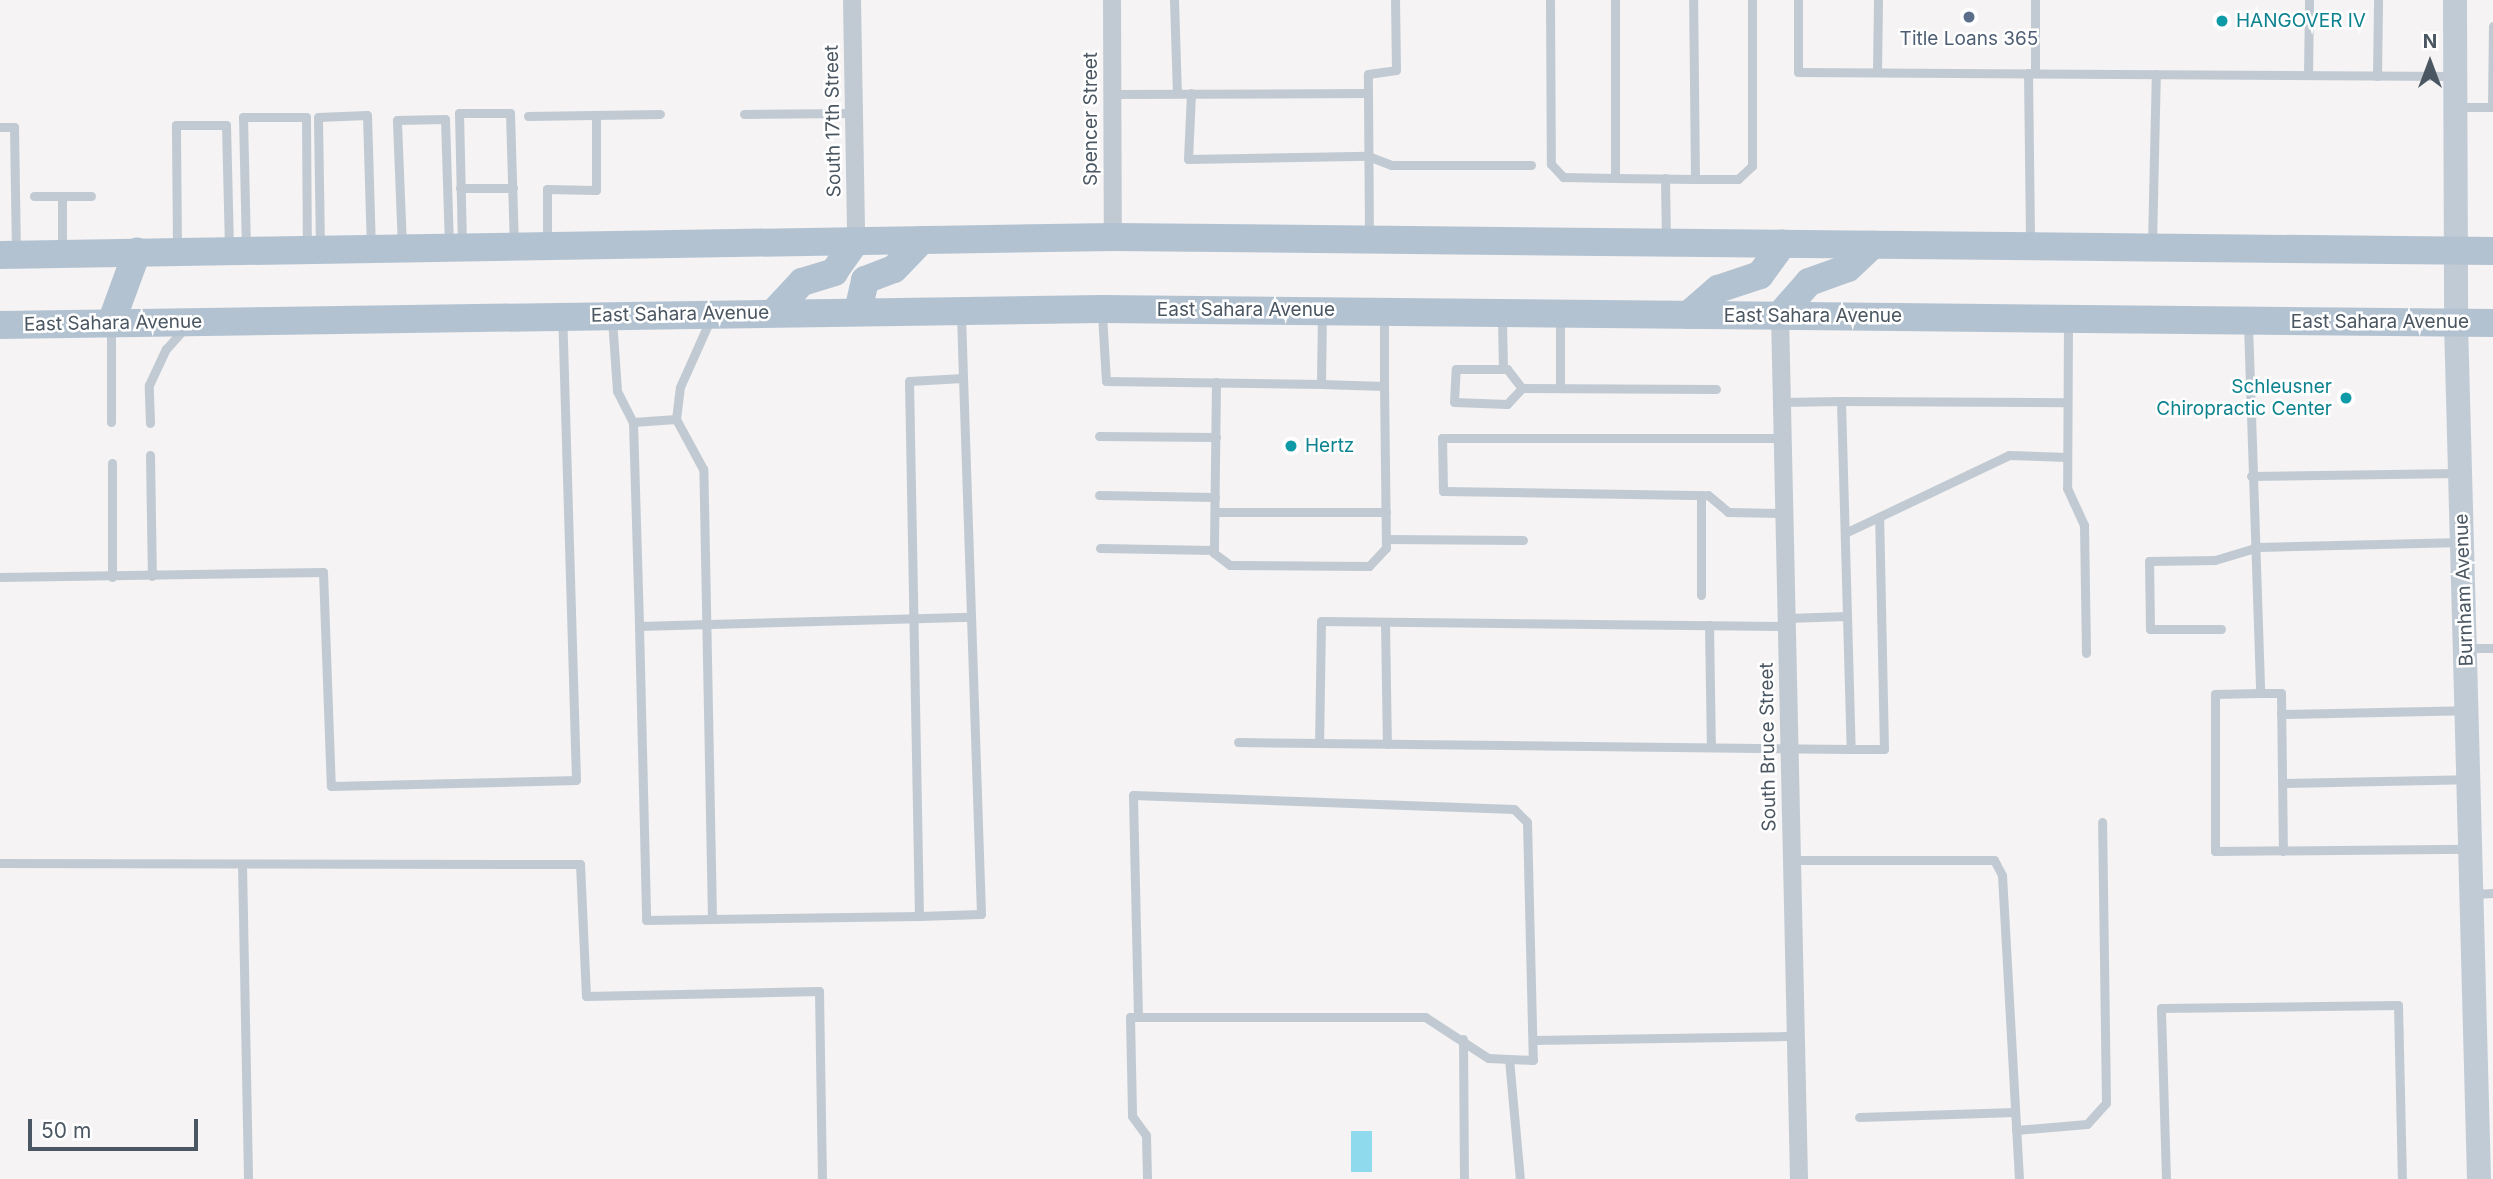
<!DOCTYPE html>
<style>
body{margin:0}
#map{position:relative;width:2493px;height:1179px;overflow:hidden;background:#f5f3f3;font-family:Inter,sans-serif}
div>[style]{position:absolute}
.water>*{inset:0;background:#90daee;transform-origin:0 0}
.lane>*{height:9px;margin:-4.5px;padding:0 4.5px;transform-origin:4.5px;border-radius:4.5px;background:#c1cad2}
.street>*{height:18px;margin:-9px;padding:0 9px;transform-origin:9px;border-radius:9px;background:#c1cad2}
.secondary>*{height:24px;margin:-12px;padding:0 12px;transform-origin:12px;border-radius:12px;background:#c1cbd6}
.primary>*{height:28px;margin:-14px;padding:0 14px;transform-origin:14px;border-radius:14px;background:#b3c2d1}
.dots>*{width:19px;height:19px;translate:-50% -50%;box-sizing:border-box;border:4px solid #fff;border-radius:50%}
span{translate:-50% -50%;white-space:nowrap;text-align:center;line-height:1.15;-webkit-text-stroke:5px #fff;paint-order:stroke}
.culture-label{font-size:19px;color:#0d838f}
.left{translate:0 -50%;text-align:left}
.right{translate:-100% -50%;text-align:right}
.service-label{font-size:19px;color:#4e5e75}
.street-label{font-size:19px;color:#4a5661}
.north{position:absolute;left:2395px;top:28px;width:70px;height:70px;-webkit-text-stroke:5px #fff;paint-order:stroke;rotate:0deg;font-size:19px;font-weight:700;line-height:28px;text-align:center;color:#4a5661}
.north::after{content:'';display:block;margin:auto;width:24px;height:32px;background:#4a5661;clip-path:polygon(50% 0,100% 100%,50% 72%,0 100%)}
.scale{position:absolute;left:28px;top:1119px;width:170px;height:32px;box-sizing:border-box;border:4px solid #4a5661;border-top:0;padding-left:9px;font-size:21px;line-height:24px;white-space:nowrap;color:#4a5661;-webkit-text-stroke:5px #fff;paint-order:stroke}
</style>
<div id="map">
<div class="water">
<div style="left:1351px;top:1131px;width:21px;height:41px"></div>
</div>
<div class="lane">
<div style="left:1174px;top:0;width:93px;rotate:88.2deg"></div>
<div style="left:1550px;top:0;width:164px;rotate:89.7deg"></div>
<div style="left:1551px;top:164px;width:18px;rotate:47deg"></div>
<div style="left:1563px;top:177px;width:52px;rotate:1.1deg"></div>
<div style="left:1615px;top:0;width:178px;rotate:90deg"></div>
<div style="left:1615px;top:178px;width:80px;rotate:0.7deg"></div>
<div style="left:1695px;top:179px;width:179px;rotate:-90.6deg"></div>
<div style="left:1798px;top:0;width:72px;rotate:90deg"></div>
<div style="left:1798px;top:72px;width:655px;rotate:0.35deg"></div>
<div style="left:2035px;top:0;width:73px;rotate:90deg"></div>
<div style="left:1877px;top:72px;width:72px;rotate:-89.2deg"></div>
<div style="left:2028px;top:73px;width:171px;rotate:89.3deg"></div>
<div style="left:2308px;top:75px;width:75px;rotate:-89.2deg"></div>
<div style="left:2377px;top:76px;width:76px;rotate:-89.2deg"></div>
<div style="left:1191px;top:93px;width:66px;rotate:92.6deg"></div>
<div style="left:1188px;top:159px;width:180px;rotate:-1deg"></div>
<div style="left:1368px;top:156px;width:25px;rotate:21deg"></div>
<div style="left:1391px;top:165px;width:140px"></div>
<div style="left:1112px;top:94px;width:256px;rotate:-0.2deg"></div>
<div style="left:2458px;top:107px;width:35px"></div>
<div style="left:2492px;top:107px;width:81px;rotate:-89.3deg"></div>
<div style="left:744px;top:114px;width:110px;rotate:-0.5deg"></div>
<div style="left:528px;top:116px;width:132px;rotate:-0.9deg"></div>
<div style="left:0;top:127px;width:14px"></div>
<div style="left:14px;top:127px;width:126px;rotate:89.1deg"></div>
<div style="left:1665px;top:178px;width:62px;rotate:89.1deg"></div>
<div style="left:1695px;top:179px;width:43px"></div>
<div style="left:1738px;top:179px;width:19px;rotate:-43deg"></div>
<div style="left:1752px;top:166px;width:166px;rotate:-90deg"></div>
<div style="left:460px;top:188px;width:53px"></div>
<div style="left:34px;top:196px;width:57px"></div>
<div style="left:62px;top:196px;width:54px;rotate:90deg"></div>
<div style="left:1369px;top:237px;width:163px;rotate:-90.4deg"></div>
<div style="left:1368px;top:74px;width:28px;rotate:-8deg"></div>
<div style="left:1396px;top:70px;width:70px;rotate:-90.8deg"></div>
<div style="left:547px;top:243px;width:54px;rotate:-90deg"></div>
<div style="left:547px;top:189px;width:49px;rotate:1.2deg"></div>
<div style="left:596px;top:190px;width:75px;rotate:-90deg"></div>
<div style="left:2152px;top:244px;width:170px;rotate:-88.7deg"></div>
<div style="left:462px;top:245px;width:132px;rotate:-91.3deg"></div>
<div style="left:459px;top:113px;width:51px"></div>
<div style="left:510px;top:113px;width:132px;rotate:88.3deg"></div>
<div style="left:320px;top:247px;width:130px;rotate:-90.9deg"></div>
<div style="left:318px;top:117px;width:49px;rotate:-2.3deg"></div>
<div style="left:367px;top:115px;width:132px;rotate:88.3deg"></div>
<div style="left:402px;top:247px;width:127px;rotate:-92.3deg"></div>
<div style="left:397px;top:120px;width:48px;rotate:-1.2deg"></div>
<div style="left:445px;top:119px;width:124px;rotate:88.2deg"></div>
<div style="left:177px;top:248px;width:123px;rotate:-90.5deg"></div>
<div style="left:176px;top:125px;width:50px"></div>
<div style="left:226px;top:125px;width:124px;rotate:88.6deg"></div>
<div style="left:246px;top:249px;width:132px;rotate:-91.3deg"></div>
<div style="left:243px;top:117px;width:63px"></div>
<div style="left:306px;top:117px;width:131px;rotate:89.6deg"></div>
<div style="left:961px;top:314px;width:64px;rotate:88.2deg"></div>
<div style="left:963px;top:378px;width:54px;rotate:176.8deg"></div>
<div style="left:909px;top:381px;width:535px;rotate:88.93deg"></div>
<div style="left:919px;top:916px;width:62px;rotate:-1.8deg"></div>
<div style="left:981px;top:914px;width:536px;rotate:-91.92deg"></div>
<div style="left:1102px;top:314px;width:67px;rotate:86.6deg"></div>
<div style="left:1106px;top:381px;width:215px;rotate:0.8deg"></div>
<div style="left:1321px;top:384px;width:69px;rotate:-89.2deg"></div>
<div style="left:1560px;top:316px;width:72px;rotate:90deg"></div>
<div style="left:1502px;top:318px;width:51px;rotate:88.9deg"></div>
<div style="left:612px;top:319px;width:72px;rotate:86deg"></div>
<div style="left:617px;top:391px;width:35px;rotate:63deg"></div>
<div style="left:633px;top:422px;width:204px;rotate:88.3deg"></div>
<div style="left:639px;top:626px;width:332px;rotate:-1.6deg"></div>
<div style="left:2068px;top:324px;width:164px;rotate:90.3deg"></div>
<div style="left:2067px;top:488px;width:41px;rotate:65.3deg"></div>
<div style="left:2084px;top:525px;width:128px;rotate:89.1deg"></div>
<div style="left:2248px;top:324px;width:369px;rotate:88.1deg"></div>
<div style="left:2260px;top:693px;width:45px;rotate:178.7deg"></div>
<div style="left:2215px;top:694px;width:157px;rotate:90deg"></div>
<div style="left:2215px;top:851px;width:254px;rotate:-0.5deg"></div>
<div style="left:111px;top:328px;width:94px;rotate:90deg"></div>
<div style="left:1216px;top:382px;width:171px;rotate:90.7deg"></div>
<div style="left:1214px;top:553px;width:20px;rotate:37deg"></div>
<div style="left:1230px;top:565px;width:139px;rotate:0.4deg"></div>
<div style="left:1369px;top:566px;width:25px;rotate:-47deg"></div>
<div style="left:1386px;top:548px;width:162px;rotate:-90.7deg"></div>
<div style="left:1321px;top:384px;width:63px;rotate:1.8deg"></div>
<div style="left:1384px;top:386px;width:72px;rotate:-90deg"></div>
<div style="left:1522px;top:388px;width:22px;rotate:133deg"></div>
<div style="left:1507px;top:404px;width:53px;rotate:-177.8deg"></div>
<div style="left:1454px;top:402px;width:33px;rotate:-87deg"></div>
<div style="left:1456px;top:369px;width:51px"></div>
<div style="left:1507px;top:369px;width:24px;rotate:52deg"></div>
<div style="left:1522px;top:388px;width:194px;rotate:0.3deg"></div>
<div style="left:1841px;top:401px;width:226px;rotate:0.3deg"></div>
<div style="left:1782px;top:402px;width:59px;rotate:-1deg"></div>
<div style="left:1841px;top:401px;width:348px;rotate:88.4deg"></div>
<div style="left:1851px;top:749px;width:33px"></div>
<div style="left:1884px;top:749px;width:232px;rotate:-91.2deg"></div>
<div style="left:633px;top:422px;width:43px;rotate:-4deg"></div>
<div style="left:676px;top:419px;width:32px;rotate:-83deg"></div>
<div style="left:680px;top:387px;width:73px;rotate:-65.9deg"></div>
<div style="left:150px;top:423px;width:38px;rotate:-92deg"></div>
<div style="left:149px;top:385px;width:40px;rotate:-65deg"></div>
<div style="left:166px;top:349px;width:28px;rotate:-48deg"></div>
<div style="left:1099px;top:436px;width:117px;rotate:0.5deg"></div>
<div style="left:1783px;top:438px;width:341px;rotate:180deg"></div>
<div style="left:1442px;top:438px;width:53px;rotate:88.9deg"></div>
<div style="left:1443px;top:491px;width:265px;rotate:0.9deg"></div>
<div style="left:1708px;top:495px;width:26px;rotate:40deg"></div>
<div style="left:1728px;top:512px;width:56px;rotate:1deg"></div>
<div style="left:150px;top:455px;width:121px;rotate:89.1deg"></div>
<div style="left:112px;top:463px;width:114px;rotate:90deg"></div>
<div style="left:2251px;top:476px;width:208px;rotate:-0.8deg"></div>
<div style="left:1099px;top:495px;width:116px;rotate:1deg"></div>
<div style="left:1701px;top:495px;width:100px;rotate:90deg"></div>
<div style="left:1215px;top:512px;width:171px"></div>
<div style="left:1845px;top:533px;width:182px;rotate:-25.4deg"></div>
<div style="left:2009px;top:455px;width:58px;rotate:2deg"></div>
<div style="left:1386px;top:539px;width:137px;rotate:0.4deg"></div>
<div style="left:1100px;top:548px;width:114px;rotate:1deg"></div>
<div style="left:0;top:577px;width:323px;rotate:-0.9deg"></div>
<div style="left:323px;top:572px;width:214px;rotate:87.9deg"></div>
<div style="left:331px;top:786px;width:245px;rotate:-1.4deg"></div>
<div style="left:576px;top:780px;width:461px;rotate:-91.7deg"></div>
<div style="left:1787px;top:618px;width:60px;rotate:-1.9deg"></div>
<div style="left:1385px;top:622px;width:122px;rotate:89.1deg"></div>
<div style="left:1709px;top:625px;width:122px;rotate:89.1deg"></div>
<div style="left:639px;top:626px;width:294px;rotate:88.6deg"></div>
<div style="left:646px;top:920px;width:66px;rotate:-0.9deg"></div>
<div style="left:712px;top:919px;width:450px;rotate:-91.1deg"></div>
<div style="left:703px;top:469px;width:57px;rotate:-118.4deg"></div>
<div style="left:1787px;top:626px;width:466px;rotate:-179.4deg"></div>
<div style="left:1321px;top:621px;width:122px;rotate:90.9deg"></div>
<div style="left:1319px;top:743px;width:532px;rotate:0.65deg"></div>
<div style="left:2221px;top:629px;width:71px;rotate:180deg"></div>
<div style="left:2150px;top:629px;width:68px;rotate:-90.8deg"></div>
<div style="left:2149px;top:561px;width:66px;rotate:-0.9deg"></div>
<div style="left:2215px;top:560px;width:45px;rotate:-16.8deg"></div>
<div style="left:2258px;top:547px;width:204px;rotate:-1.4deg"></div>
<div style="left:2467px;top:648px;width:26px"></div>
<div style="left:2260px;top:693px;width:21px"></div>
<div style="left:2281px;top:693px;width:158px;rotate:89.3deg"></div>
<div style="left:2281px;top:714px;width:184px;rotate:-1.2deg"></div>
<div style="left:1238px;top:742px;width:81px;rotate:0.7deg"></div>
<div style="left:2282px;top:783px;width:184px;rotate:-1.2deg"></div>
<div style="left:1792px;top:860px;width:202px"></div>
<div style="left:1994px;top:860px;width:17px;rotate:62deg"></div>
<div style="left:2002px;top:875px;width:304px;rotate:86.8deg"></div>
<div style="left:0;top:863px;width:580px;rotate:0.1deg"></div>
<div style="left:580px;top:864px;width:132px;rotate:87.4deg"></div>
<div style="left:586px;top:996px;width:233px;rotate:-1.2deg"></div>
<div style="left:819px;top:991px;width:188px;rotate:89.1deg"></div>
<div style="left:242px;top:864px;width:315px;rotate:88.9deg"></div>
<div style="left:2474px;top:894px;width:19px;rotate:-3deg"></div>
<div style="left:712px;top:919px;width:207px;rotate:-0.8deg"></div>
<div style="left:1138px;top:1017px;width:222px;rotate:-91.3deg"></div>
<div style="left:1133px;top:795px;width:381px;rotate:2.1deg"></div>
<div style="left:1514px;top:809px;width:18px;rotate:45deg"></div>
<div style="left:1527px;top:822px;width:238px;rotate:88.6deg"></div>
<div style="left:1533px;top:1060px;width:45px;rotate:-177.5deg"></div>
<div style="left:1488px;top:1058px;width:75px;rotate:-146.9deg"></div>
<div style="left:1425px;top:1017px;width:295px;rotate:180deg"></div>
<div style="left:1130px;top:1017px;width:99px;rotate:88.8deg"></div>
<div style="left:1132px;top:1116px;width:24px;rotate:54deg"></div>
<div style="left:1146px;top:1135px;width:44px;rotate:88.7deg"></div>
<div style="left:1463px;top:1039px;width:140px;rotate:89.6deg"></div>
<div style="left:1533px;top:1040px;width:263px;rotate:-0.9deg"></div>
<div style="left:1509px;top:1059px;width:121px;rotate:84.8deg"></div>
<div style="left:1859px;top:1117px;width:156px;rotate:-1.8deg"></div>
<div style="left:2016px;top:1130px;width:71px;rotate:-4.8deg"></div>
<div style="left:2087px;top:1124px;width:28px;rotate:-48deg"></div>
<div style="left:2106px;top:1103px;width:281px;rotate:-90.8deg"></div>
<div style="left:2166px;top:1179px;width:171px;rotate:-91.7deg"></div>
<div style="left:2161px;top:1008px;width:237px;rotate:-0.7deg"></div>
<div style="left:2398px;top:1005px;width:174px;rotate:88.7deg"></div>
</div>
<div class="street">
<div style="left:852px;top:0;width:241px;rotate:89deg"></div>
<div style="left:1112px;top:0;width:237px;rotate:89.8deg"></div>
<div style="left:1780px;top:315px;width:864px;rotate:88.74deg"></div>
</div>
<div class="secondary">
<div style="left:2455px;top:0;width:323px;rotate:89.8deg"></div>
<div style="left:2456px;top:323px;width:856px;rotate:88.46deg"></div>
</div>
<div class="primary">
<div style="left:0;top:255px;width:1113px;rotate:-0.93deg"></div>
<div style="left:1113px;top:237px;width:1380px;rotate:0.58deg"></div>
<div style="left:858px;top:311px;width:32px;rotate:-77deg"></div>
<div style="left:865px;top:280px;width:31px;rotate:-21deg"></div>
<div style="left:894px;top:269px;width:40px;rotate:-46deg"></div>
<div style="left:774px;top:312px;width:41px;rotate:-47deg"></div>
<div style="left:802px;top:282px;width:34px;rotate:-17deg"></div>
<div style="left:834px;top:272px;width:38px;rotate:-55deg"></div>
<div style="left:1688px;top:315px;width:40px;rotate:-41deg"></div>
<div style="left:1718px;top:289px;width:44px;rotate:-18.4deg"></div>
<div style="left:1760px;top:275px;width:39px;rotate:-54deg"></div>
<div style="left:1780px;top:315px;width:44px;rotate:-48.7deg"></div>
<div style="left:1809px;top:282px;width:41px;rotate:-19.7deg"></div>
<div style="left:1848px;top:268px;width:34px;rotate:-43deg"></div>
<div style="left:111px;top:323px;width:76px;rotate:-69.9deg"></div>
<div style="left:0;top:325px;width:1102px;rotate:-0.83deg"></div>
<div style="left:1102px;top:309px;width:1391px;rotate:0.58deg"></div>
</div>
<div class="dots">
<div style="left:1969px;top:17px;background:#5c6f8a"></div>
<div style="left:2222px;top:21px;background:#0f9aa8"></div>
<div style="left:2346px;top:398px;background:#0f9aa8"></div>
<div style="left:1291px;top:446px;background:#0f9aa8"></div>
</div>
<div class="culture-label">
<span class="left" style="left:2236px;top:21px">HANGOVER IV</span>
<span class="right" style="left:2332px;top:398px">Schleusner<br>Chiropractic Center</span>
<span class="left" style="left:1305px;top:446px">Hertz</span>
</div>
<div class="service-label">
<span style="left:1969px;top:39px">Title Loans 365</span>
</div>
<div class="street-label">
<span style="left:1091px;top:119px;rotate:-90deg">Spencer Street</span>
<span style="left:833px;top:121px;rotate:-91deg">South 17th Street</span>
<span style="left:1246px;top:310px">East Sahara Avenue</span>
<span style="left:680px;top:314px;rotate:-1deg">East Sahara Avenue</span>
<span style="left:1813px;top:316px">East Sahara Avenue</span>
<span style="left:2380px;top:322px">East Sahara Avenue</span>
<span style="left:113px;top:323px;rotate:-1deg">East Sahara Avenue</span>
<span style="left:2464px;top:590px;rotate:-92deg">Burnham Avenue</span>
<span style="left:1768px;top:747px;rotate:-91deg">South Bruce Street</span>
</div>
<div class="north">N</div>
<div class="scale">50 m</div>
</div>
